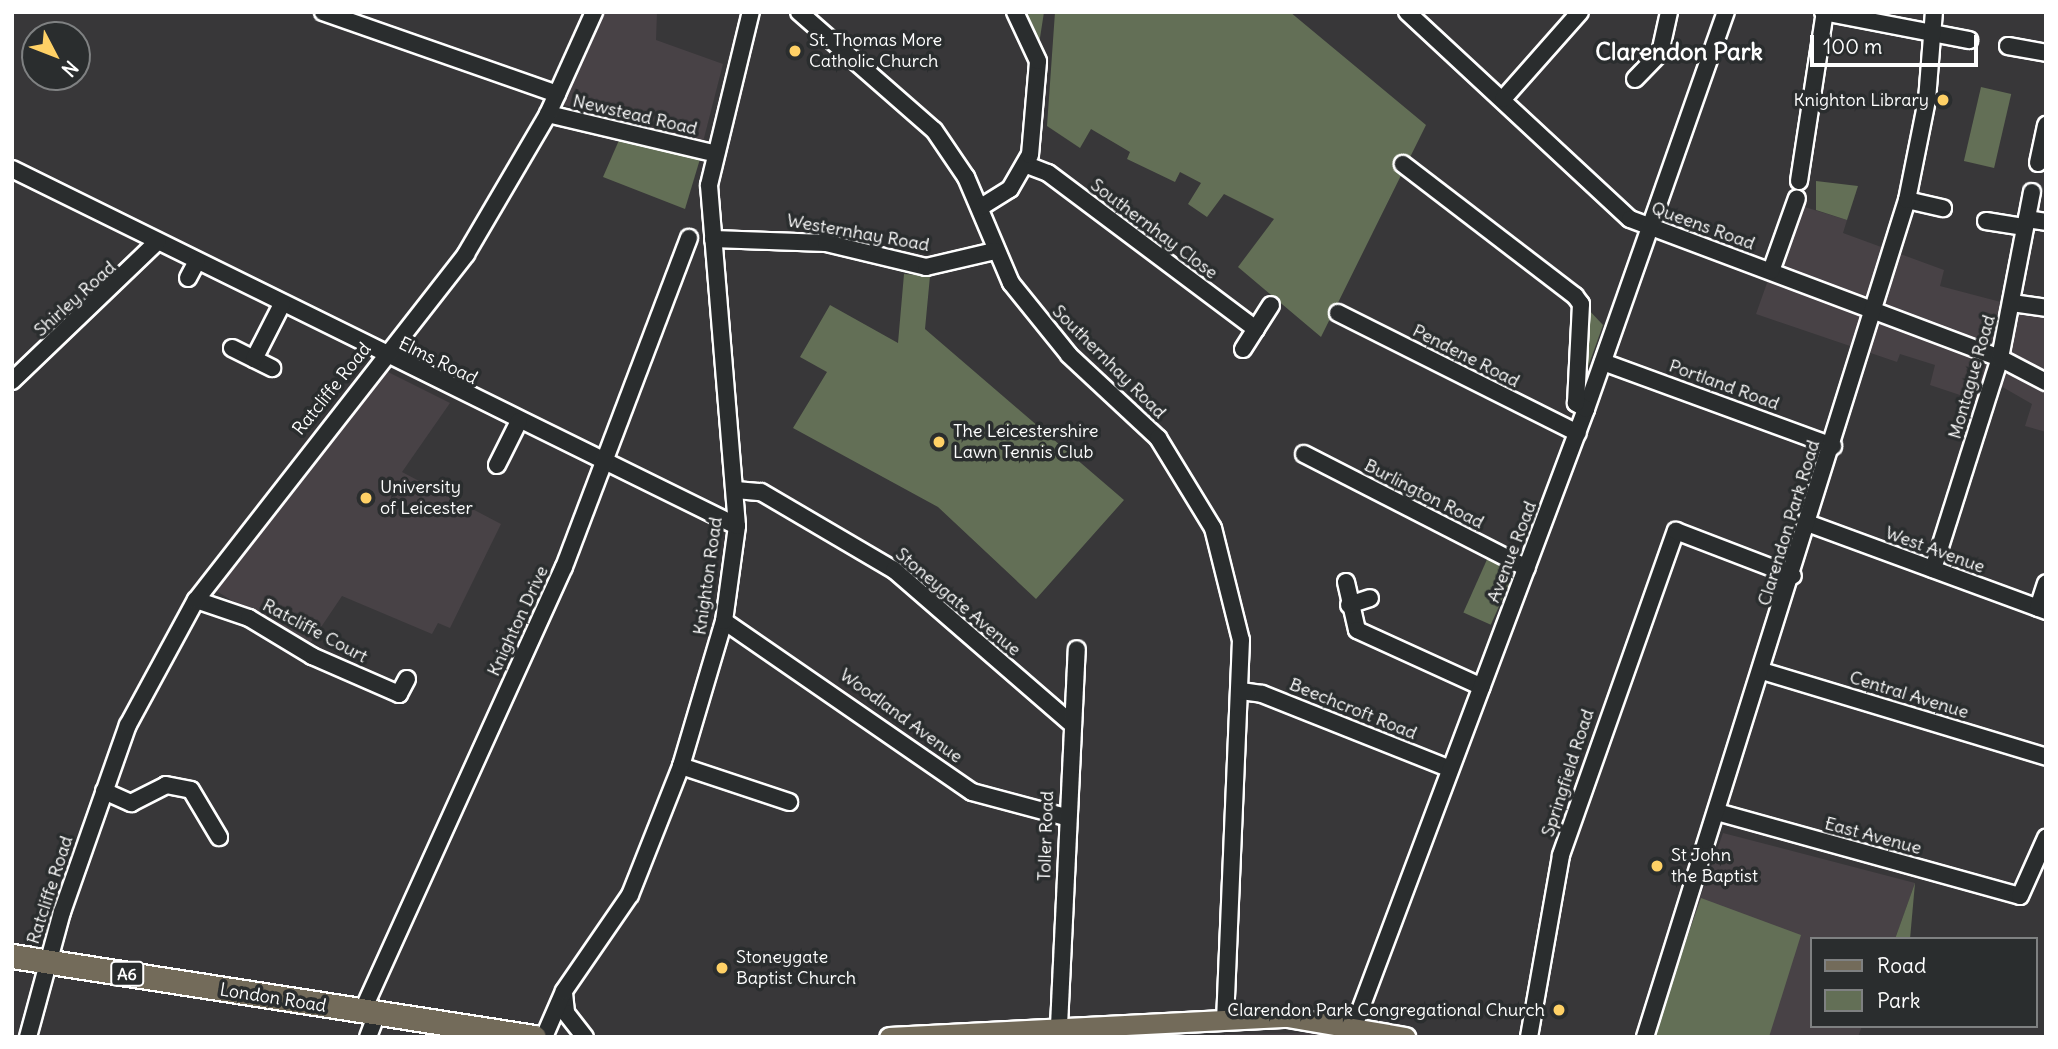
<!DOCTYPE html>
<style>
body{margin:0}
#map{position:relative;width:2058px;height:1049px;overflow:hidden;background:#383739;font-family:Delius,sans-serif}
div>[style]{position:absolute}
.built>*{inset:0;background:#484246}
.green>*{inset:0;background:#636f56;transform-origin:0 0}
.roads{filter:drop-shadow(2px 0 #fff) drop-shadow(-2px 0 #fff) drop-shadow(0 2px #fff) drop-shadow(0 -2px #fff)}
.minor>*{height:16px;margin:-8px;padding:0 8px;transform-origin:8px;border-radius:8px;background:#2a2d2e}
.major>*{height:19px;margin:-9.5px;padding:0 9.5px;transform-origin:9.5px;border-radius:9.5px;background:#736b5a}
.highway>*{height:23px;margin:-11.5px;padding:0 11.5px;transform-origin:11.5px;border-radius:11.5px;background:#736b5a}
.dots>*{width:19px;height:19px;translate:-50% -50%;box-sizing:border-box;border:4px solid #2a2d2e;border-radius:50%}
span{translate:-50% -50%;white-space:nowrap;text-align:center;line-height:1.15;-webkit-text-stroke:7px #2a2d2e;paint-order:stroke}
.shield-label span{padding:2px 5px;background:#2a2d2e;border:2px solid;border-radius:5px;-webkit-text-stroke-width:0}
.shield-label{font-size:16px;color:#fff;font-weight:700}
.poi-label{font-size:18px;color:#fff}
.left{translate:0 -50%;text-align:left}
.right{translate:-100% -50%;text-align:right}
.street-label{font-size:18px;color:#fff}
.district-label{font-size:24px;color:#fff;font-weight:700}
.frame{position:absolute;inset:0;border:14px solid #fff;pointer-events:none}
.legend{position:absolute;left:1810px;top:937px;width:228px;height:91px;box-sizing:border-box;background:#2a2d2e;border:2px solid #7f8182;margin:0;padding:9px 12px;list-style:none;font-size:21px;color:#fff}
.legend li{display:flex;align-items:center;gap:14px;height:35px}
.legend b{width:35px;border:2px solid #7f8182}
.north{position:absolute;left:21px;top:21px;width:70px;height:70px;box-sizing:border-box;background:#2a2d2e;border:2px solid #7f8182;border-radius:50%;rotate:132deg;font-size:19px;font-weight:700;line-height:28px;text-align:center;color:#fff}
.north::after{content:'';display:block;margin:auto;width:24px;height:32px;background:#ffd166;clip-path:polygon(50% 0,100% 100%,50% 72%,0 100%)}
.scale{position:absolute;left:1810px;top:35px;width:168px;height:32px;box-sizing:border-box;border:4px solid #fff;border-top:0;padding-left:9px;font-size:21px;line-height:24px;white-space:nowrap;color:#fff;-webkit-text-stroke:5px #2a2d2e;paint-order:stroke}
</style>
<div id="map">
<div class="built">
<div style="clip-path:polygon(603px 12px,657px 12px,656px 40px,723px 64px,703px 142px,561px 104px)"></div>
<div style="clip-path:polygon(1795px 204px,1847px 220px,1843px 233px,1944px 270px,1940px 286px,2046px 314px,2046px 432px,2025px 426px,2032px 404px,1999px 385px,1986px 403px,1978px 401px,1930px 385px,1935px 365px,1900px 354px,1897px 362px,1756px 314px)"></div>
<div style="clip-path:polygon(384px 370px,450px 403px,402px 472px,501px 524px,450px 628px,438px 623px,432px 634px,342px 596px,311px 642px,281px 632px,215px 590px,302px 468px)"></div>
<div style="clip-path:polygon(1723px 833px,1915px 883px,1895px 939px,1811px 939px,1811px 1026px,1862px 1026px,1858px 1037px,1651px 1037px)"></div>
<div style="clip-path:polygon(1321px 1033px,1331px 1037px,1225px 1037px,1225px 1034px)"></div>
</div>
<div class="green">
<div style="clip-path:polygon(1021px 12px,1044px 12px,1039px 44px)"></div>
<div style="clip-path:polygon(1055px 12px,1290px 12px,1426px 125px,1321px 337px,1238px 267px,1274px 219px,1224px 194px,1207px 217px,1188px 204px,1201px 183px,1180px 172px,1175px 182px,1127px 159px,1130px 152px,1091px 129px,1080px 148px,1047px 126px)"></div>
<div style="left:1981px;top:87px;width:31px;height:76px;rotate:13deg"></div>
<div style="clip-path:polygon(620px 138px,700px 159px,685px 209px,603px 177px)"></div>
<div style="clip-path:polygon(1816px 181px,1858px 186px,1847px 220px,1816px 210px)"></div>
<div style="clip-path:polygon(904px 274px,930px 276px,925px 329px,1124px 500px,1036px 599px,938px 507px,793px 428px,827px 372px,800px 357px,830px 305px,898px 343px)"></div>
<div style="clip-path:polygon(1586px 307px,1603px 325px,1588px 367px,1583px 365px)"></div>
<div style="left:1489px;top:555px;width:30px;height:63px;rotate:24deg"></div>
<div style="clip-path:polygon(1915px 883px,1910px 939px,1895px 939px)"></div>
<div style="clip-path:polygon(1701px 898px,1801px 935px,1769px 1037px,1652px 1037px)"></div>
</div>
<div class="roads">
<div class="minor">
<div style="left:323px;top:12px;width:248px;rotate:19.3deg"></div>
<div style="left:799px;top:12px;width:179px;rotate:41.2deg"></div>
<div style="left:934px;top:130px;width:57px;rotate:55.8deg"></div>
<div style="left:966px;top:177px;width:115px;rotate:67deg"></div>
<div style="left:1011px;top:283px;width:92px;rotate:51.1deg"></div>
<div style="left:1069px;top:355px;width:122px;rotate:43deg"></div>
<div style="left:1158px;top:438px;width:105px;rotate:58.6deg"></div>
<div style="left:1213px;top:528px;width:115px;rotate:76deg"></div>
<div style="left:1241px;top:640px;width:377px;rotate:92.4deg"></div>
<div style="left:1407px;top:12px;width:304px;rotate:42.9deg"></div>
<div style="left:1630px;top:219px;width:395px;rotate:20.6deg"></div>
<div style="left:2000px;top:358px;width:52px;rotate:27.6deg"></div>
<div style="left:1823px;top:12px;width:149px;rotate:10.9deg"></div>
<div style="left:2008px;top:46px;width:39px;rotate:10deg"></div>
<div style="left:1635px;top:79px;width:36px;rotate:-46deg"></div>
<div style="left:1660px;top:53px;width:42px;rotate:-77.6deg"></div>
<div style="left:1503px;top:99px;width:116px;rotate:-48.5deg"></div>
<div style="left:548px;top:114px;width:170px;rotate:13.3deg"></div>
<div style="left:2038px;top:163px;width:39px;rotate:-78deg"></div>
<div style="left:1027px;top:165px;width:22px;rotate:21deg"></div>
<div style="left:1048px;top:173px;width:260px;rotate:36.9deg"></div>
<div style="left:12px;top:169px;width:808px;rotate:26.22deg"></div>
<div style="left:1799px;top:181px;width:171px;rotate:-81.3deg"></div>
<div style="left:1907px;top:200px;width:37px;rotate:13deg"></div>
<div style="left:981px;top:207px;width:34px;rotate:-32deg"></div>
<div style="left:1010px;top:189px;width:39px;rotate:-60deg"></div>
<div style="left:1030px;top:155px;width:94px;rotate:-85.1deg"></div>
<div style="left:1038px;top:61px;width:54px;rotate:-115.1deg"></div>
<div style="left:2027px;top:219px;width:19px;rotate:9deg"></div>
<div style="left:1986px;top:221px;width:39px;rotate:9deg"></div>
<div style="left:713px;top:239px;width:113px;rotate:2deg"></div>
<div style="left:826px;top:243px;width:103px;rotate:13.5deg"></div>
<div style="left:926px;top:267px;width:71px;rotate:-13.1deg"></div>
<div style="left:1771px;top:271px;width:77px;rotate:-70.4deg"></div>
<div style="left:188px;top:278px;width:19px;rotate:-62deg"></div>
<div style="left:2012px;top:303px;width:34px;rotate:8deg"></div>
<div style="left:1338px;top:313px;width:268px;rotate:26.6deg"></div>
<div style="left:232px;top:348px;width:45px;rotate:26.6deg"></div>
<div style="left:1243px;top:349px;width:52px;rotate:-57.5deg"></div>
<div style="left:254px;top:359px;width:62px;rotate:-63deg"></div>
<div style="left:1603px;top:362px;width:245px;rotate:20.1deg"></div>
<div style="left:12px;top:381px;width:202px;rotate:-43.8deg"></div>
<div style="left:1586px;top:409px;width:421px;rotate:-70.6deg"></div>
<div style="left:1304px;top:454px;width:250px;rotate:27.1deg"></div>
<div style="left:497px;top:465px;width:49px;rotate:-63.4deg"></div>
<div style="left:736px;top:490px;width:25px;rotate:5deg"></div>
<div style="left:761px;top:492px;width:154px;rotate:30.4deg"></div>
<div style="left:894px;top:570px;width:235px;rotate:40.9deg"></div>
<div style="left:1810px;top:524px;width:252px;rotate:20.2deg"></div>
<div style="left:1933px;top:569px;width:221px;rotate:-72.4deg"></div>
<div style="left:2000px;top:358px;width:169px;rotate:-79.1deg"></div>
<div style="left:1346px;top:582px;width:49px;rotate:77.1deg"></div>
<div style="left:1357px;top:630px;width:137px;rotate:24.5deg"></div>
<div style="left:196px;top:600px;width:56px;rotate:18.8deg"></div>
<div style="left:249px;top:618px;width:74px;rotate:31.1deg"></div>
<div style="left:312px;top:656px;width:95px;rotate:23.6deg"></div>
<div style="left:399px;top:694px;width:17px;rotate:-62deg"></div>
<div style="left:1349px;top:605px;width:22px;rotate:-18deg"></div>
<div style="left:2038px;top:608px;width:26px;rotate:-72deg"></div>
<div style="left:724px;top:621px;width:301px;rotate:34.6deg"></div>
<div style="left:972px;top:792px;width:96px;rotate:15deg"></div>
<div style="left:1762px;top:671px;width:297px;rotate:16.8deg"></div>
<div style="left:1241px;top:691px;width:21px;rotate:8deg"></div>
<div style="left:1262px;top:694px;width:202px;rotate:21.7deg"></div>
<div style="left:681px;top:766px;width:114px;rotate:18.4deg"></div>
<div style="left:104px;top:791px;width:30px;rotate:24deg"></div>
<div style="left:131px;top:803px;width:39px;rotate:-27deg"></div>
<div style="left:166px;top:785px;width:25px;rotate:11deg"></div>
<div style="left:191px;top:790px;width:55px;rotate:59.2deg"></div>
<div style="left:1717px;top:812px;width:314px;rotate:15.5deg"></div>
<div style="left:2020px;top:896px;width:64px;rotate:-65.9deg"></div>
<div style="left:564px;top:993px;width:20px;rotate:84deg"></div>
<div style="left:566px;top:1013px;width:31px;rotate:52deg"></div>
<div style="left:362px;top:1012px;width:489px;rotate:-65.6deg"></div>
<div style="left:564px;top:567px;width:352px;rotate:-69.2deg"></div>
<div style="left:1059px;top:1026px;width:377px;rotate:-87.3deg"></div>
<div style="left:28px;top:1037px;width:130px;rotate:-74.8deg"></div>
<div style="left:62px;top:912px;width:198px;rotate:-70.6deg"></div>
<div style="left:128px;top:725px;width:142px;rotate:-61.5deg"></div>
<div style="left:196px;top:600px;width:439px;rotate:-52deg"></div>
<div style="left:466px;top:254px;width:162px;rotate:-59.6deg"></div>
<div style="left:548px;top:114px;width:112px;rotate:-65.7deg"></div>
<div style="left:368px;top:1037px;width:25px;rotate:-69deg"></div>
<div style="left:544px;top:1037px;width:50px;rotate:-66.5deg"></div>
<div style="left:564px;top:991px;width:116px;rotate:-55.5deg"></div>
<div style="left:630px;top:895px;width:139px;rotate:-68.4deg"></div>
<div style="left:681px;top:766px;width:151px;rotate:-73.5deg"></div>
<div style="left:724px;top:621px;width:96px;rotate:-82.2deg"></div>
<div style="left:737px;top:526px;width:342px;rotate:-94.7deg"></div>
<div style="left:709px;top:185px;width:178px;rotate:-76.4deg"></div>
<div style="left:1350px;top:1037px;width:671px;rotate:-69.4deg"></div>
<div style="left:1586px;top:409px;width:12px;rotate:-149deg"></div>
<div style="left:1576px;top:403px;width:99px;rotate:-87.1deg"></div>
<div style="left:1581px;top:304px;width:10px;rotate:-127deg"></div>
<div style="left:1575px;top:296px;width:217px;rotate:-142.5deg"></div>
<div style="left:1529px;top:1037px;width:185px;rotate:-80deg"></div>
<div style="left:1561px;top:855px;width:344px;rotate:-70.5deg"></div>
<div style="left:1676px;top:531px;width:125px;rotate:21deg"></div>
<div style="left:1645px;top:1037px;width:877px;rotate:-72.62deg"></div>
<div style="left:1907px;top:200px;width:102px;rotate:-78.7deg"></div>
<div style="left:1927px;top:100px;width:88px;rotate:-85.5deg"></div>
</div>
<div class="major">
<div style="left:889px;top:1037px;width:399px;rotate:-2.9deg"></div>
<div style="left:1287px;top:1017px;width:120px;rotate:9.6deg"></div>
</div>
<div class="highway">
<div style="left:12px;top:956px;width:528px;rotate:8.82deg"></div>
</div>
</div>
<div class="dots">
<div style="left:795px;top:51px;background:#ffd166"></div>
<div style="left:1943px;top:100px;background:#ffd166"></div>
<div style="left:939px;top:442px;background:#ffd166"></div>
<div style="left:366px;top:498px;background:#ffd166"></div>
<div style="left:1657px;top:866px;background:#ffd166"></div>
<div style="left:722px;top:968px;background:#ffd166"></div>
<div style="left:1559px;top:1010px;background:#ffd166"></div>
</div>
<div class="shield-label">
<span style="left:127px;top:974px">A6</span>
</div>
<div class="poi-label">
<span class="left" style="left:809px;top:51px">St. Thomas More<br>Catholic Church</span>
<span class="right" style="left:1929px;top:100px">Knighton Library</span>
<span class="left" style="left:953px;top:442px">The Leicestershire<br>Lawn Tennis Club</span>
<span class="left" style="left:380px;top:498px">University<br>of Leicester</span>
<span class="left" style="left:1671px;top:866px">St John<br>the Baptist</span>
<span class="left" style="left:736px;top:968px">Stoneygate<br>Baptist Church</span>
<span class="right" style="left:1545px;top:1010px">Clarendon Park Congregational Church</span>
</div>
<div class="street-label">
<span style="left:635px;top:115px;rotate:13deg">Newstead Road</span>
<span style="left:1703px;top:226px;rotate:20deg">Queens Road</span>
<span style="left:1154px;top:229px;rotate:37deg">Southernhay Close</span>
<span style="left:858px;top:233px;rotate:10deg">Westernhay Road</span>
<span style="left:75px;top:299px;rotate:-42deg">Shirley Road</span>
<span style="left:1466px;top:356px;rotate:27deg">Pendene Road</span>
<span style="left:438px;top:361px;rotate:26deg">Elms Road</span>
<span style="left:1109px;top:362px;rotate:45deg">Southernhay Road</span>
<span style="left:1972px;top:377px;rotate:-74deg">Montague Road</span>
<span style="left:1724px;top:385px;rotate:20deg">Portland Road</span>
<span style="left:332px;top:389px;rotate:-51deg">Ratcliffe Road</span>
<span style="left:1424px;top:494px;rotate:27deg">Burlington Road</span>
<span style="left:1789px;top:523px;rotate:-73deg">Clarendon Park Road</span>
<span style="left:1935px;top:550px;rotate:20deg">West Avenue</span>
<span style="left:1512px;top:552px;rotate:-69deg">Avenue Road</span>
<span style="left:708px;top:576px;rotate:-82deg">Knighton Road</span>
<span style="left:958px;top:602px;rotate:40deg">Stoneygate Avenue</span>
<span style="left:518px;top:621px;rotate:-65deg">Knighton Drive</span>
<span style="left:315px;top:631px;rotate:28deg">Ratcliffe Court</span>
<span style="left:1909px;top:695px;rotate:17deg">Central Avenue</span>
<span style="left:1353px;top:709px;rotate:22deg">Beechcroft Road</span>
<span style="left:901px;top:716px;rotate:36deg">Woodland Avenue</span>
<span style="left:1568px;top:773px;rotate:-72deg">Springfield Road</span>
<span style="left:1046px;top:836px;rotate:-88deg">Toller Road</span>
<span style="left:1873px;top:836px;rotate:15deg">East Avenue</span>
<span style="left:50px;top:890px;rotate:-72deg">Ratcliffe Road</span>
<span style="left:273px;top:998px;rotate:9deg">London Road</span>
</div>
<div class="district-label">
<span style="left:1679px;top:52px">Clarendon Park</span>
</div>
<div class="frame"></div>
<ul class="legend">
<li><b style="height:9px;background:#736b5a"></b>Road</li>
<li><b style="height:19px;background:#636f56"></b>Park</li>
</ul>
<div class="north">N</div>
<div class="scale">100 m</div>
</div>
